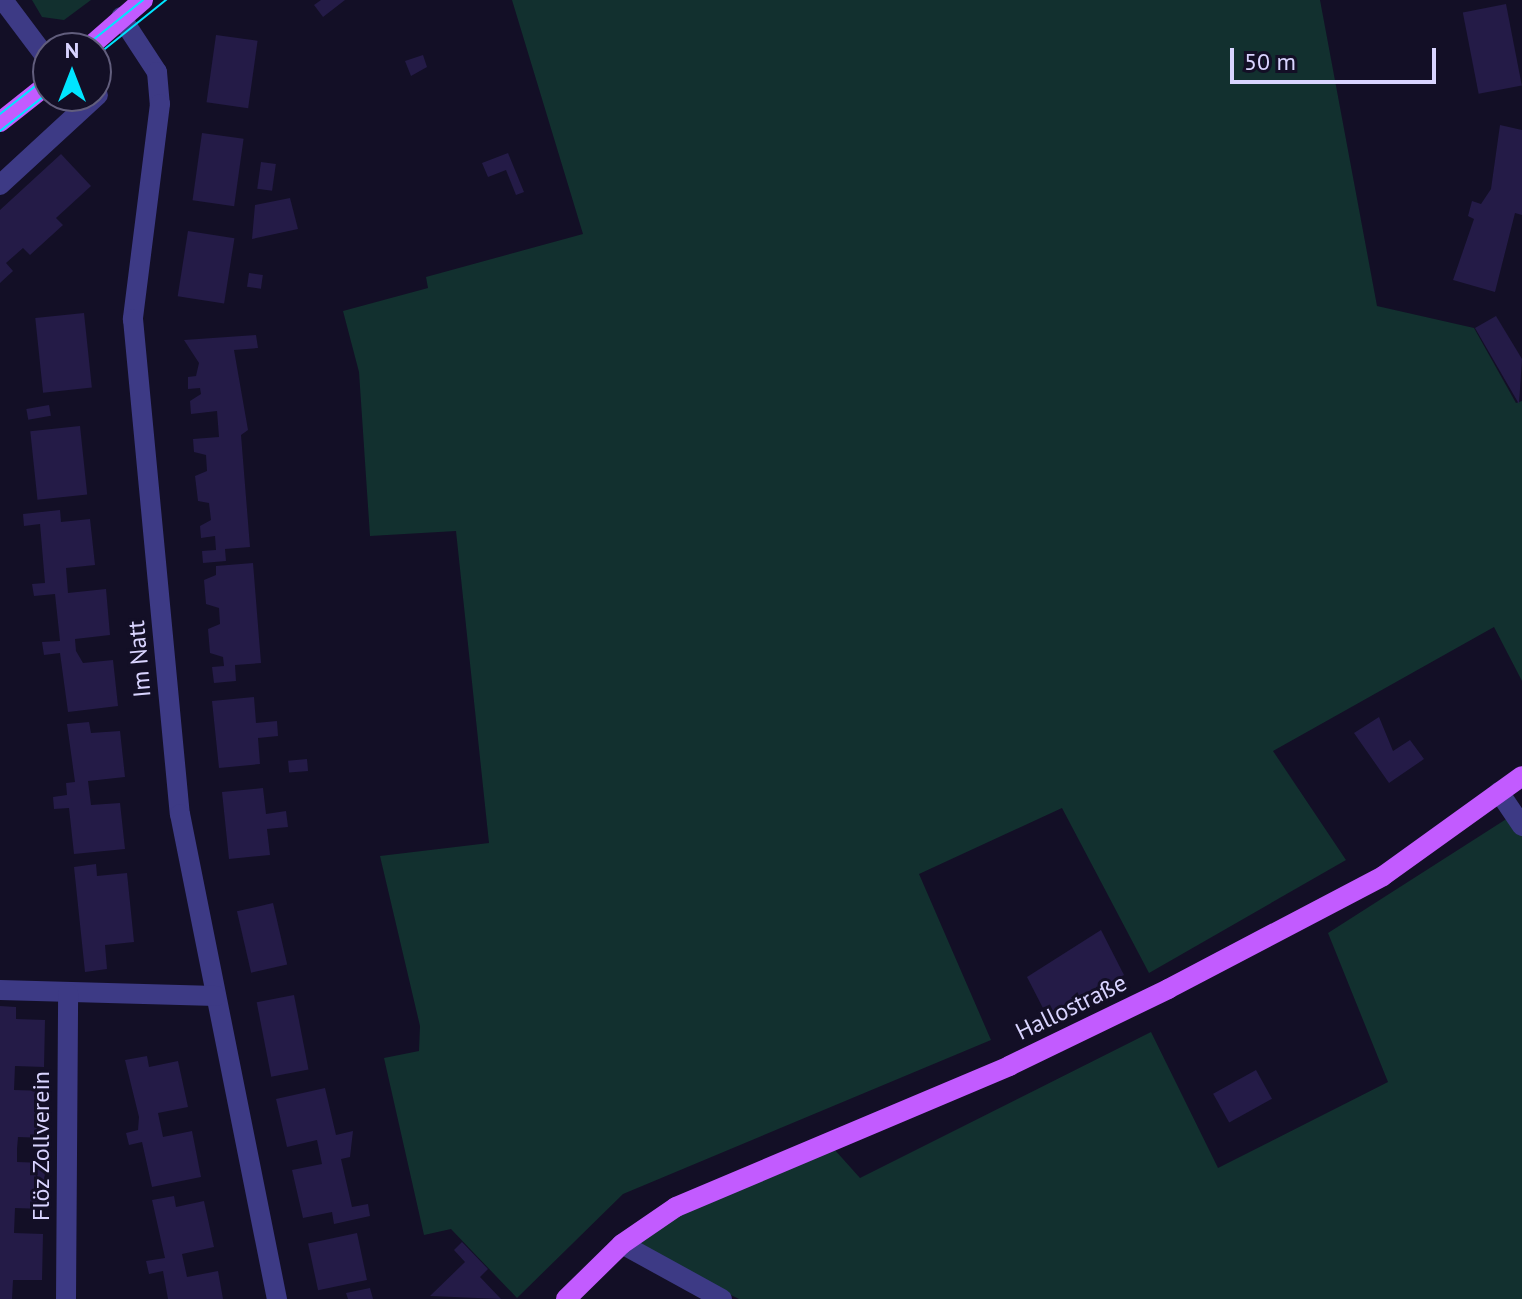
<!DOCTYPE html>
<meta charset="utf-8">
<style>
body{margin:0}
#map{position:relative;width:1522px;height:1299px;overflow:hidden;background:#130f26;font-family:"PT Sans",sans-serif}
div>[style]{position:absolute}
.green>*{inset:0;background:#12302f}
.building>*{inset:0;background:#241b47;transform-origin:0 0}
.minor>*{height:20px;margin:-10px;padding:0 10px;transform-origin:10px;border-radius:10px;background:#3d3a85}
.major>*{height:20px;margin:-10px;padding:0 10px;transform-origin:10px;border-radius:10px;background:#c25bff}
.tram>*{height:2px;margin:-1px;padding:0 1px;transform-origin:1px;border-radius:1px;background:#00e5ff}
span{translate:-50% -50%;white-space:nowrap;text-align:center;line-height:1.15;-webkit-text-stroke:6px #130f26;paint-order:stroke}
.street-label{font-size:24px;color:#d9d4ff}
.north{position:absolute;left:32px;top:32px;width:80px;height:80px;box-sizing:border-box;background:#130f26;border:2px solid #625e7d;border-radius:50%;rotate:0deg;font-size:22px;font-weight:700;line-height:32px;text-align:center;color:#d9d4ff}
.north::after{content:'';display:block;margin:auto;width:28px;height:36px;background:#00e5ff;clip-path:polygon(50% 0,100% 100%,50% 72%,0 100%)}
.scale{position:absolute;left:1230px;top:48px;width:206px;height:36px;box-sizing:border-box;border:4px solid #d9d4ff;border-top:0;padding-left:10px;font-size:24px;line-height:28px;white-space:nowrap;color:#d9d4ff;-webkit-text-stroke:6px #130f26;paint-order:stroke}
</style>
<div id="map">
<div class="green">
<div style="clip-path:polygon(32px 0,91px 0,64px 20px,42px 17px)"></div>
<div style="clip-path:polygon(512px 0,1320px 0,1377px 306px,1474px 328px,1516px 403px,1522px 401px,1522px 681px,1494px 627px,1273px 751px,1346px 860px,1149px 973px,1062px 808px,919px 874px,991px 1040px,623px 1194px,517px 1298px,451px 1229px,424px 1235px,384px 1058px,419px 1051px,420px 1026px,380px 856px,489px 843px,456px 531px,370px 536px,359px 372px,343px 311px,428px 288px,426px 277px,583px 234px)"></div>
<div style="clip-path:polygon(1522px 809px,1522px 1299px,739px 1299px,631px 1245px,659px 1224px,834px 1149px,860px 1178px,1151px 1032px,1218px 1168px,1388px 1082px,1328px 933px)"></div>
</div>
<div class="building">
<div style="clip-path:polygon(321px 0,345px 0,323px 17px,314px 5px)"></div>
<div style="left:1506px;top:4px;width:83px;height:44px;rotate:79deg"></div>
<div style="left:216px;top:35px;width:42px;height:68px;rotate:8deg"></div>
<div style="clip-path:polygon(423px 55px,427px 67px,411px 76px,405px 61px)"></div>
<div style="clip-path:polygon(1500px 125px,1522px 130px,1522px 215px,1515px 213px,1495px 292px,1453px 280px,1474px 219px,1468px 216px,1472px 201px,1481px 204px,1491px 189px)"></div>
<div style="left:202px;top:133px;width:42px;height:68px;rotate:8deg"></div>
<div style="clip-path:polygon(508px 153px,524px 192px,516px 195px,506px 170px,488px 177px,482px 163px)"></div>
<div style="clip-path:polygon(61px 154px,91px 186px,56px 218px,63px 225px,30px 255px,23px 248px,6px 263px,13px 271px,0 283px,0 210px)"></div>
<div style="left:261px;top:162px;width:15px;height:27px;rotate:8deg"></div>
<div style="clip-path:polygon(290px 198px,298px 229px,252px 239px,255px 205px)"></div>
<div style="left:188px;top:231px;width:47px;height:66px;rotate:9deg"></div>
<div style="left:249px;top:273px;width:14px;height:14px;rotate:8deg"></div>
<div style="left:84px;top:313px;width:75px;height:49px;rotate:84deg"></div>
<div style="clip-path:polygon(1496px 316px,1522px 359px,1519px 404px,1475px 328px)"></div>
<div style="clip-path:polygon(256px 335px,258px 348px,234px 350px,248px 430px,241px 435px,250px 547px,225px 549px,226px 561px,203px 563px,202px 551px,216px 550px,215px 536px,201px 538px,200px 526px,211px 520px,209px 503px,198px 501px,195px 476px,207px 471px,206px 455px,194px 452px,193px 439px,219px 437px,217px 411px,191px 414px,190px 401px,201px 394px,200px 388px,188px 389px,188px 377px,196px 376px,199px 363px,184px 340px)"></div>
<div style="left:49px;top:405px;width:11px;height:23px;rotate:80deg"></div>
<div style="left:80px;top:426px;width:69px;height:50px;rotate:84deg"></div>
<div style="clip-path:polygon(60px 510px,61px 522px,90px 519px,95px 565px,66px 568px,68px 593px,106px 589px,110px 635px,75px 639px,76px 651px,83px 663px,113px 660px,118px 706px,68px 712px,60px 653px,44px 655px,42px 642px,60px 641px,55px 594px,34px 596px,32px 584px,45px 583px,40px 524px,24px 526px,23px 514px)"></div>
<div style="clip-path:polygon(253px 563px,261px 663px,235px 665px,236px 681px,214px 683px,212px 667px,224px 666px,223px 657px,210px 653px,208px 629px,220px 624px,219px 608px,206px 604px,204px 580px,216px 575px,216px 566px)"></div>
<div style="clip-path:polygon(254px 697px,256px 723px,277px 721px,278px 736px,258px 738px,260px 764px,219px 768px,212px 701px)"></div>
<div style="clip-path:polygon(1379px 717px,1393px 751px,1410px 740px,1424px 759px,1389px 783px,1354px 733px)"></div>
<div style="clip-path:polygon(89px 722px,91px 733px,120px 731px,125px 777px,88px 781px,91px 805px,120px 803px,125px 849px,74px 854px,69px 808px,54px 809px,53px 797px,67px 795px,66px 783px,75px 782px,67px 724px)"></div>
<div style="left:307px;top:759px;width:12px;height:19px;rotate:85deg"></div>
<div style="clip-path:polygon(263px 788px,266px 814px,286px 811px,288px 827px,267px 829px,270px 855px,229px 859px,222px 792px)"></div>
<div style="clip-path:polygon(96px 864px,97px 876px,127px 873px,134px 942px,105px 945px,107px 969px,85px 972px,74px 867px)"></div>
<div style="left:273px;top:903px;width:63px;height:37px;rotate:77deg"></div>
<div style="clip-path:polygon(1101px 930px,1124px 975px,1046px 1014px,1027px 977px)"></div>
<div style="left:294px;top:995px;width:76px;height:38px;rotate:79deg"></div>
<div style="clip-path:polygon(0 1006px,16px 1007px,16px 1019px,45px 1020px,44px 1067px,15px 1066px,14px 1090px,47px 1091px,46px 1138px,18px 1137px,17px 1149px,17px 1162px,45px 1163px,44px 1209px,15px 1208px,14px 1233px,43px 1234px,42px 1280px,13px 1280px,12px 1299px,0 1299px)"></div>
<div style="clip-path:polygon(147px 1056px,149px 1067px,178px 1061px,188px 1107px,158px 1113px,163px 1137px,192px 1131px,201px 1177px,152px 1187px,142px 1142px,129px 1145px,126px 1133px,138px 1130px,139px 1117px,125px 1060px)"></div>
<div style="left:1256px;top:1070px;width:33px;height:49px;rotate:61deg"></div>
<div style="clip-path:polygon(325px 1088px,336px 1135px,353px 1131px,350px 1157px,341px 1159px,352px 1207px,368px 1204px,370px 1216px,334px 1224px,332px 1212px,303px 1218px,292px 1170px,322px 1164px,317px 1140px,287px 1147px,276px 1099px)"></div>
<div style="clip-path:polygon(174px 1196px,176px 1207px,204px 1201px,214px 1247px,182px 1254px,187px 1277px,218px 1271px,223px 1299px,168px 1299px,163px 1271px,149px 1274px,146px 1261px,165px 1258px,152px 1200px)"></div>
<div style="left:357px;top:1233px;width:48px;height:50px;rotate:78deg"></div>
<div style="clip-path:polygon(462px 1242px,488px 1269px,480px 1277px,501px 1299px,430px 1296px,465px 1262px,454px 1250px)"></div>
<div style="clip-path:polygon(370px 1288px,373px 1299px,348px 1299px,346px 1293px)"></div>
</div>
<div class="minor">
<div style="left:3px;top:0;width:75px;rotate:53.1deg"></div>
<div style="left:121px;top:17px;width:66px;rotate:56.8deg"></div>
<div style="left:157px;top:72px;width:32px;rotate:85deg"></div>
<div style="left:160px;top:104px;width:217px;rotate:97.2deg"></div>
<div style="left:133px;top:319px;width:497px;rotate:84.6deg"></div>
<div style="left:180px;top:814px;width:495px;rotate:78.7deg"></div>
<div style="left:0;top:185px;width:133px;rotate:-42.6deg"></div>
<div style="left:1499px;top:792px;width:41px;rotate:55.9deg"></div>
<div style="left:0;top:990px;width:216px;rotate:1.6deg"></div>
<div style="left:622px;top:1244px;width:114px;rotate:28.8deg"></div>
<div style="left:66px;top:1299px;width:306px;rotate:-89.6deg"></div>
</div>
<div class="major">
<div style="left:88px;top:48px;width:73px;rotate:-41.1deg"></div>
<div style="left:0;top:122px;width:61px;rotate:-38.4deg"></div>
<div style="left:566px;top:1299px;width:78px;rotate:-44.5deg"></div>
<div style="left:622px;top:1244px;width:65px;rotate:-34.4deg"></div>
<div style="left:676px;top:1207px;width:362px;rotate:-22.9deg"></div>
<div style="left:1009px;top:1066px;width:177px;rotate:-25.8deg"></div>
<div style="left:1168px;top:989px;width:243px;rotate:-27.7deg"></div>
<div style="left:1383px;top:876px;width:171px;rotate:-35.7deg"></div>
</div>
<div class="tram">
<div style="left:83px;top:48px;width:77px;rotate:-38.7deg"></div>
<div style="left:96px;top:56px;width:90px;rotate:-38.7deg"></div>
<div style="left:0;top:114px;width:61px;rotate:-38.4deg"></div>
<div style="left:0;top:131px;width:61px;rotate:-38.4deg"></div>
</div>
<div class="street-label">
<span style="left:139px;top:659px;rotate:-95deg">Im Natt</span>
<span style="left:1071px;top:1007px;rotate:-26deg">Hallostraße</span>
<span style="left:41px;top:1146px;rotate:-90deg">Flöz Zollverein</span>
</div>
<div class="north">N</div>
<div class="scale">50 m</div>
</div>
